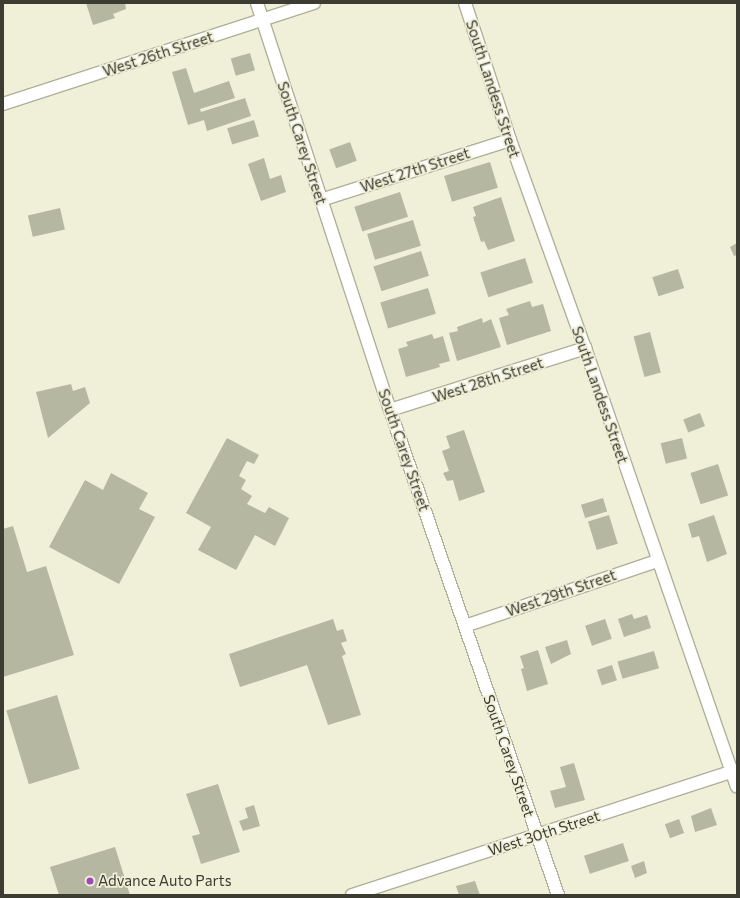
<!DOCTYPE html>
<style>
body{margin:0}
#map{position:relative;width:740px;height:898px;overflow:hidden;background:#f0f0d9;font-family:Commissioner,sans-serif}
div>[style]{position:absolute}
.building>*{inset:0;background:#b6b7a1;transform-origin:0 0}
.roads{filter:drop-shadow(1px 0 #b0b09b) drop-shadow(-1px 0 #b0b09b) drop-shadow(0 1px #b0b09b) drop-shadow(0 -1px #b0b09b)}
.street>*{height:12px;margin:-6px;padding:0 6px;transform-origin:6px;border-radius:6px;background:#fff}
.dots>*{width:11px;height:11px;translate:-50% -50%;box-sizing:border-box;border:2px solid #f0f0d9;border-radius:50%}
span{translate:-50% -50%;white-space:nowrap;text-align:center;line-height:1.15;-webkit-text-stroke:3.5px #f0f0d9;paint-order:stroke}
.street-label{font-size:15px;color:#3c3c33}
.poi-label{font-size:15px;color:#3c3c33}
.left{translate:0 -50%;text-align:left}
.frame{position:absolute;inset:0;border:4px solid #3c3c33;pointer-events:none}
</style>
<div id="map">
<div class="building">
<div style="clip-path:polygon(86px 3px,125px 3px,126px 9px,113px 14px,115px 18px,93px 25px)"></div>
<div style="left:250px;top:53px;width:18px;height:20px;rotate:74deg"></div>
<div style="clip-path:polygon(186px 68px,194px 93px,229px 81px,235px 98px,200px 109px,201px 112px,245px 98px,251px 116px,207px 131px,204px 120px,188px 125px,172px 72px)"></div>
<div style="left:254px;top:120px;width:17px;height:28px;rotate:73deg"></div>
<div style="left:350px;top:142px;width:20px;height:22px;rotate:70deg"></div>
<div style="clip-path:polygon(264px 158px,270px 179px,281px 175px,286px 192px,261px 201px,248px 164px)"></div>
<div style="left:490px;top:162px;width:27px;height:48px;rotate:73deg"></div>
<div style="left:400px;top:192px;width:26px;height:48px;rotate:72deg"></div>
<div style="clip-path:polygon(501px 197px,515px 241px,488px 250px,484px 241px,481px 242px,473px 217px,476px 216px,473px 207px)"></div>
<div style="left:60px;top:208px;width:22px;height:33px;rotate:77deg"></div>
<div style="left:413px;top:220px;width:27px;height:48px;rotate:73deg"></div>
<div style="clip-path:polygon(737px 243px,737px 255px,734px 256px,730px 247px)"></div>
<div style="left:421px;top:251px;width:26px;height:50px;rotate:72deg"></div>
<div style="left:525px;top:258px;width:26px;height:47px;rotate:72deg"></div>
<div style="left:678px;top:269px;width:20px;height:27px;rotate:72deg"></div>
<div style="left:428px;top:288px;width:27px;height:50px;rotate:73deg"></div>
<div style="clip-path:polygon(530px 301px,532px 307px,543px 304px,551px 331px,507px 345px,499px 318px,509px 315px,506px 309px)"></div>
<div style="clip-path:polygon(482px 318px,483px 323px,491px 319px,501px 347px,457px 361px,449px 333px,458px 331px,457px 327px)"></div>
<div style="left:650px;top:332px;width:42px;height:17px;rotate:75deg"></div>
<div style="clip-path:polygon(432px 334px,434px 339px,443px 336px,450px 361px,439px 364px,440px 367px,406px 377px,398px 349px,408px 346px,406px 342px)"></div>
<div style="clip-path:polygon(71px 384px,73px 391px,85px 387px,90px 403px,48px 438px,36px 392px)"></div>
<div style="left:700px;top:413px;width:14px;height:18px;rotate:69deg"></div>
<div style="clip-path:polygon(464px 430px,485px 492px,459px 501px,453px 480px,447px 481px,443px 473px,449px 471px,442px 451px,450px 448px,446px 436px)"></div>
<div style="clip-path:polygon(227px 438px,259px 455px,254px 464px,247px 461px,239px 476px,246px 480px,241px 489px,252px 496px,247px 504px,265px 513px,269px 507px,289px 518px,275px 546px,255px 535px,236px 570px,198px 550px,211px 527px,186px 513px)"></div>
<div style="left:682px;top:438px;width:21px;height:22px;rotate:76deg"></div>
<div style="left:718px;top:464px;width:33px;height:29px;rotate:72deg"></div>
<div style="clip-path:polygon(111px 473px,148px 493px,139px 509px,155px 517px,119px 584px,49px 547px,85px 480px,103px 490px)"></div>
<div style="left:603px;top:498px;width:14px;height:23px;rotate:73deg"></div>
<div style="left:609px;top:515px;width:30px;height:22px;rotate:73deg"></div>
<div style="clip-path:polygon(714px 515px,727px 554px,707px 562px,699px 536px,692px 538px,688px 524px)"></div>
<div style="clip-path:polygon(13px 526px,27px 572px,46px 566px,74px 655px,3px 677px,3px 529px)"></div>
<div style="clip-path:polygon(632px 614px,634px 619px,647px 615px,651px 628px,624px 637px,618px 619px)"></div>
<div style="clip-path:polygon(333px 619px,337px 631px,343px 629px,347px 641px,341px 643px,346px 654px,342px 656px,361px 715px,328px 725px,307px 665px,240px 687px,229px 654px)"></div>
<div style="left:605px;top:619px;width:21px;height:21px;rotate:71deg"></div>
<div style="clip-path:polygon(567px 640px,571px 654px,551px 664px,545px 647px)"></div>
<div style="clip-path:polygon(538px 650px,548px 684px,527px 691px,521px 669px,524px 668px,520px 656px)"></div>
<div style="left:654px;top:651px;width:18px;height:38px;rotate:74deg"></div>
<div style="left:612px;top:665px;width:16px;height:16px;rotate:72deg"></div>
<div style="left:57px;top:695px;width:77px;height:53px;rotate:73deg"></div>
<div style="clip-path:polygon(574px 763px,585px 800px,555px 808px,550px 791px,566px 787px,560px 767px)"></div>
<div style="clip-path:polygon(218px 784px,240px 852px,201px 864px,192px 836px,200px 834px,186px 794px)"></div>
<div style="clip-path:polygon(254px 805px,260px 826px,243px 831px,239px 821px,248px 818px,245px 808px)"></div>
<div style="clip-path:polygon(711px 808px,717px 825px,695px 832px,691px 816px)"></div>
<div style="left:679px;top:819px;width:15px;height:15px;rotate:70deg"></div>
<div style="left:623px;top:843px;width:19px;height:41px;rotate:72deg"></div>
<div style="clip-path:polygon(115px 847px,130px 895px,59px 895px,50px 867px)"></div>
<div style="clip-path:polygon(644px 861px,647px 873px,635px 878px,631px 866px)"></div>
<div style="clip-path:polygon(475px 881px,480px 895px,459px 895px,456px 886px)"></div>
</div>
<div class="roads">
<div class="street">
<div style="left:257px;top:3px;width:428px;rotate:71.9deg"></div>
<div style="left:390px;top:410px;width:513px;rotate:70.89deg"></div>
<div style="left:465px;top:3px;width:144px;rotate:71.8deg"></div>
<div style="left:510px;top:140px;width:221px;rotate:70.2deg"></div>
<div style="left:585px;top:348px;width:464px;rotate:70.9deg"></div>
<div style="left:3px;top:104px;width:327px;rotate:-18deg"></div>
<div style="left:321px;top:200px;width:198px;rotate:-17.6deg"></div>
<div style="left:390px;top:410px;width:205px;rotate:-17.6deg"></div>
<div style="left:465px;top:626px;width:203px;rotate:-18.7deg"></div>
<div style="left:352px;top:895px;width:405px;rotate:-18deg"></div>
</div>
</div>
<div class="dots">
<div style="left:90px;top:881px;background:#9d49b7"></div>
</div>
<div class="street-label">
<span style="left:158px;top:54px;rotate:-18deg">West 26th Street</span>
<span style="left:493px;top:89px;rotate:72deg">South Landess Street</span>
<span style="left:302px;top:143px;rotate:72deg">South Carey Street</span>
<span style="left:415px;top:170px;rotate:-18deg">West 27th Street</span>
<span style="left:488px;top:380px;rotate:-18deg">West 28th Street</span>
<span style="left:600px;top:395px;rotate:71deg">South Landess Street</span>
<span style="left:404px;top:450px;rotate:71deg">South Carey Street</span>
<span style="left:561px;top:593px;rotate:-19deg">West 29th Street</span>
<span style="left:509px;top:756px;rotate:71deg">South Carey Street</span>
<span style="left:544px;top:833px;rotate:-18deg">West 30th Street</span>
</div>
<div class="poi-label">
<span class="left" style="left:98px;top:881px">Advance Auto Parts</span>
</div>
<div class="frame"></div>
</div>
